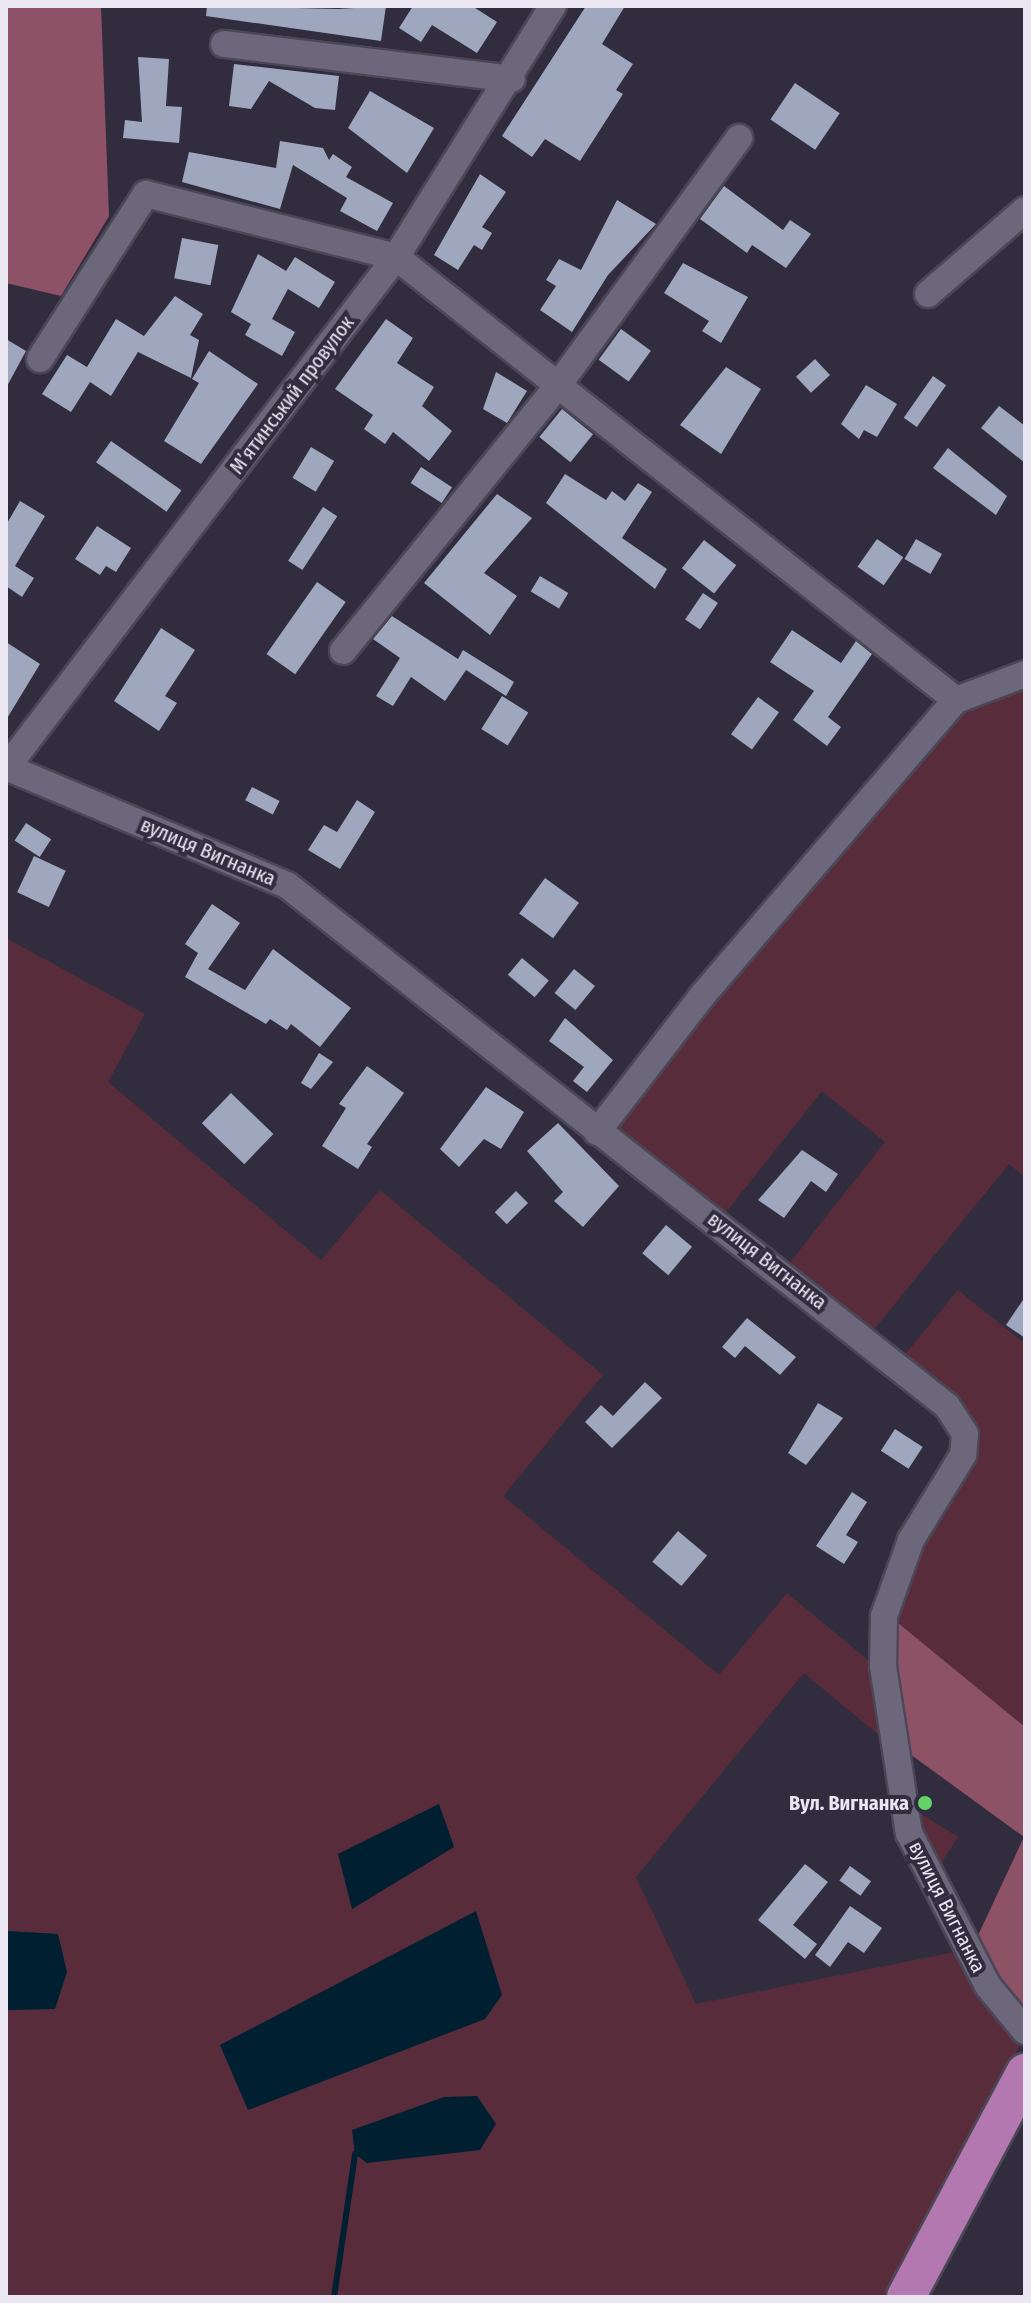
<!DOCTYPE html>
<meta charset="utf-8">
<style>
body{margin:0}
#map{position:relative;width:1031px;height:2303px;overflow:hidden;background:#322c3f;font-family:"Fira Sans Condensed",sans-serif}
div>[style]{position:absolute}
.green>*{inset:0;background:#592c3b}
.forest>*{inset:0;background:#8d5265}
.water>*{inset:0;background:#001f30}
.stream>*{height:6px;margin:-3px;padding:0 3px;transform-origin:3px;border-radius:3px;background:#001f30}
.building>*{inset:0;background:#9ea7bd;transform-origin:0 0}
.roads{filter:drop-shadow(2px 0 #4c4756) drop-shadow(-2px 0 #4c4756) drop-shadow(0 2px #4c4756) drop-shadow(0 -2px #4c4756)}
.minor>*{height:26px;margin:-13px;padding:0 13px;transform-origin:13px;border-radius:13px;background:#6d677c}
.highway>*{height:38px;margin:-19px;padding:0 19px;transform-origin:19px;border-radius:19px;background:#b278af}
.dots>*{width:22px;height:22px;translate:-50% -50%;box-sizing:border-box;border:4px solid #322c3f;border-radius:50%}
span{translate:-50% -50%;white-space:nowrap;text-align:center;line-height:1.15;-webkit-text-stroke:8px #322c3f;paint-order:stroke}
.street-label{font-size:20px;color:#eae7f3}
.poi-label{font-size:20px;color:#eae7f3;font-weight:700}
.right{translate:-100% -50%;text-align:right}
.frame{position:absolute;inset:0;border:8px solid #eae7f3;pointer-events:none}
</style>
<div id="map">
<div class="green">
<div style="clip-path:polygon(1025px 683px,1025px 1177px,1009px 1164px,871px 1333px,788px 1265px,885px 1142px,822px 1091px,723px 1216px,608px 1130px,708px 1001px,960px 706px)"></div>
<div style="clip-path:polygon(evenodd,6px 938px,145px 1014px,108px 1082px,321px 1260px,380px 1190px,603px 1375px,503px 1496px,719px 1675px,787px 1593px,875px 1666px,886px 1741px,804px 1673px,636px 1877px,696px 2004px,959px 1951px,1022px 2041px,886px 2297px,6px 2297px,6px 2010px,55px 2009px,58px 1934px,6px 1931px,6px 938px,439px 1804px,454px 1847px,352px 1909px,339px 1854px,439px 1804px)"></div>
<div style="clip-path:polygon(958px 1290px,1025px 1344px,1025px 1727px,892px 1618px,918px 1544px,971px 1457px,902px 1358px)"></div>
<div style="clip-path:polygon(912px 1808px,958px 1837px,937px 1870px)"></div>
</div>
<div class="forest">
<div style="clip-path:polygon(6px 6px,101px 6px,109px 216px,61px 296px,6px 283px)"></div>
<div style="clip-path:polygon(892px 1618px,1025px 1727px,1025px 2018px,974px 1944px,1024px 1837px,903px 1749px)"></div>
</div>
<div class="water">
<div style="clip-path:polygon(439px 1804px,454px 1847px,352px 1909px,338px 1854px)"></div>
<div style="clip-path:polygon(476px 1911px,502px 1995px,485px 2019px,248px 2110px,220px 2045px)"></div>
<div style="clip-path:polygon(6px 1931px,58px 1934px,67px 1972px,55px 2009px,6px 2010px)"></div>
<div style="clip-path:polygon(477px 2096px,496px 2124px,480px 2150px,367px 2163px,355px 2154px,352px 2130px,444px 2097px)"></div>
</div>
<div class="stream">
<div style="left:334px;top:2297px;width:145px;rotate:-81.6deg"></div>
</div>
<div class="building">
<div style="clip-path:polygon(207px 6px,338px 9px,386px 6px,381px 41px,206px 16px)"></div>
<div style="clip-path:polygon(413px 6px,472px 6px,497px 22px,477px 53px,432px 25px,421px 42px,399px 28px)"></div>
<div style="clip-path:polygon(586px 6px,625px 6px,602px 44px,633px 64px,616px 90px,623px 94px,580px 161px,545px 139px,532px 157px,502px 136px)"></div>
<div style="clip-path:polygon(138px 57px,169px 59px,166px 106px,182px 107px,179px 143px,123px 138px,125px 120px,142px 122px)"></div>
<div style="clip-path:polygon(234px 64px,339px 76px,335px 110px,315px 108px,269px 81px,251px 109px,229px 106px)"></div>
<div style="left:795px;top:83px;width:54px;height:44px;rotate:34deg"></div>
<div style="clip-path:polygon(370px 91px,434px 128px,407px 173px,348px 128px)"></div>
<div style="clip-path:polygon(280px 141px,323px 148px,329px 160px,333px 154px,352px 167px,346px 177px,393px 203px,377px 231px,340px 211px,347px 198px,293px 165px,280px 209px,182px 182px,189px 152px,276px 168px)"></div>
<div style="clip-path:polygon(480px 174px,506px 192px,482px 227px,492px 233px,482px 250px,474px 245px,458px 270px,434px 255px)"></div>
<div style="clip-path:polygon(724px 186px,783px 230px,790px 220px,811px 234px,786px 268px,752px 245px,747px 253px,700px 219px)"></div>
<div style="clip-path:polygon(617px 200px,656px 224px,608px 275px,572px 332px,540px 310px,556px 286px,546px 280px,559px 259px,581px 270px)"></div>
<div style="left:182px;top:238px;width:37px;height:41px;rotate:11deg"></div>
<div style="clip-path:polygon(258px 254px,286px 271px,295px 257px,335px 282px,319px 308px,288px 289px,272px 319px,295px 332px,282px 356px,245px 335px,251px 324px,231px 312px)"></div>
<div style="clip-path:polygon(683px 263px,748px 297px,721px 343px,702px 331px,709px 321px,664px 293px)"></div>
<div style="clip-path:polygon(175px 296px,203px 314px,190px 335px,199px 340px,191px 378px,138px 352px,111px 396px,90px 382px,71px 412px,42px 394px,67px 355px,87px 367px,116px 319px,144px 336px)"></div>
<div style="clip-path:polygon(386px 319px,413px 338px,397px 363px,434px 387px,422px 406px,452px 431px,429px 461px,393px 432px,385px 444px,364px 429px,373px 415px,335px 389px)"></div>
<div style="left:621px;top:329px;width:37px;height:38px;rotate:36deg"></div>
<div style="clip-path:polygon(6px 339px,26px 351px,6px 388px)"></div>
<div style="clip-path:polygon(209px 351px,258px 384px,201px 464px,164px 441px,199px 383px,192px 379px)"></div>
<div style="left:815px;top:359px;width:22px;height:26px;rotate:47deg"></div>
<div style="clip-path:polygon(726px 367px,761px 389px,721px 454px,680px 425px)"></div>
<div style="clip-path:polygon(496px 372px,527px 391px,507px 423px,483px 409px)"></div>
<div style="left:933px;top:376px;width:16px;height:51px;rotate:35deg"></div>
<div style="clip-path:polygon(866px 385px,897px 404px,877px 437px,864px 430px,859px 439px,841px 424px)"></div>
<div style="clip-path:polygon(999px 406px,1025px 426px,1025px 463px,981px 428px)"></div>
<div style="left:562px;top:409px;width:40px;height:36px;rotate:39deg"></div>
<div style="left:111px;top:441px;width:86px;height:26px;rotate:35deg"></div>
<div style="left:311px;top:447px;width:27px;height:36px;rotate:31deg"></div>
<div style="clip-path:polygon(948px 448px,1007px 496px,996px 515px,933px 468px)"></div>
<div style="left:421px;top:467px;width:37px;height:19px;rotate:33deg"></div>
<div style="clip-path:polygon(565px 474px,606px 500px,612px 491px,625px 501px,638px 483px,652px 492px,622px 538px,667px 569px,655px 589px,546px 503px)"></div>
<div style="clip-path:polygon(497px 494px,532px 518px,484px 573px,517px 596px,490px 635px,424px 583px)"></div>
<div style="clip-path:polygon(20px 501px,45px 516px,15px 566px,34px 578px,22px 597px,6px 586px,6px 525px)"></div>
<div style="left:323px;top:507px;width:17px;height:64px;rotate:33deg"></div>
<div style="clip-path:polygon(97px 526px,131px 548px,116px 572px,106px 566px,100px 575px,75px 559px)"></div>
<div style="left:877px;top:539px;width:32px;height:34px;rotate:35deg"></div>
<div style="left:916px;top:539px;width:30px;height:23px;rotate:30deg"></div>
<div style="left:704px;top:540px;width:41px;height:36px;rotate:38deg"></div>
<div style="left:540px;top:576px;width:33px;height:18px;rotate:31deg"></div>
<div style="left:317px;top:582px;width:35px;height:88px;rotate:35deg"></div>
<div style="left:703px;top:593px;width:18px;height:32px;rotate:34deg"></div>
<div style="clip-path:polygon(392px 616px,458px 659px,463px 650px,514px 682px,506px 696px,466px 670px,445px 701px,411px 677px,393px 706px,376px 696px,400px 658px,373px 639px)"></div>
<div style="clip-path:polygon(161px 628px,195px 650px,165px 696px,177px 703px,159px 731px,114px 701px)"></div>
<div style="clip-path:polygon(792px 630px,841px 663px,856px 641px,872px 654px,828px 717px,841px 727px,827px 746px,793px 720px,814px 691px,770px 662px)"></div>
<div style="clip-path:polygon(6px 642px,40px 664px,6px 720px)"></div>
<div style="left:502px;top:696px;width:31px;height:39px;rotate:32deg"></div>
<div style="left:758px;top:697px;width:26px;height:46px;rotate:36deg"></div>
<div style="left:252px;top:787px;width:31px;height:15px;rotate:27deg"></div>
<div style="clip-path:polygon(357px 800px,375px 812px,340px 869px,308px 850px,324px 825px,337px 832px)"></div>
<div style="left:26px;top:823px;width:30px;height:21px;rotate:33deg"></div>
<div style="left:34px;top:856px;width:35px;height:40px;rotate:25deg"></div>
<div style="left:545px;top:878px;width:42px;height:44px;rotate:36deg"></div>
<div style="clip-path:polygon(212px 904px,240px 923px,208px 969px,245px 990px,273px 949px,351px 1008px,320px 1047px,291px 1024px,287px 1030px,270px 1019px,266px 1024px,185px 977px,198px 953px,185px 944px)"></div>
<div style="left:522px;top:958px;width:35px;height:22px;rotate:40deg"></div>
<div style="left:574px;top:969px;width:27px;height:31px;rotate:39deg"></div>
<div style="clip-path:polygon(565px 1018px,613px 1060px,587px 1092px,573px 1081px,584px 1067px,549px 1041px)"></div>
<div style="clip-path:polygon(319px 1053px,333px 1062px,311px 1089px,301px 1083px)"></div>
<div style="clip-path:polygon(367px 1066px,404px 1093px,367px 1144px,372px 1147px,358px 1169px,322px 1146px,346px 1108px,339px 1104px)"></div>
<div style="clip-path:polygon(486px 1087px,524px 1112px,501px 1149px,484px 1139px,459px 1167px,440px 1149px)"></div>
<div style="left:231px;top:1093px;width:59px;height:42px;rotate:44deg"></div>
<div style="clip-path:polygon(558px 1123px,619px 1186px,583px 1227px,554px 1201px,563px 1192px,527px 1151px)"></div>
<div style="clip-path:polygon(802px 1150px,838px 1174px,826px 1192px,811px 1181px,784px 1218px,758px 1200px)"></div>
<div style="left:516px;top:1191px;width:17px;height:30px;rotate:45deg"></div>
<div style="left:666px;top:1225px;width:34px;height:37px;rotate:40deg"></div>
<div style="clip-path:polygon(1025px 1297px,1025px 1338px,1006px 1325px)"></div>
<div style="clip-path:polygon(747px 1318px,796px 1357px,780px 1375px,745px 1346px,735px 1358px,722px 1347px)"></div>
<div style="clip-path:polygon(645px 1382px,662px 1398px,612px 1448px,585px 1422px,601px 1405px,613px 1416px)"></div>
<div style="clip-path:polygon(818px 1403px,843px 1418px,806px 1465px,788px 1453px)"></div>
<div style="left:895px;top:1429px;width:33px;height:26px;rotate:33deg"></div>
<div style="clip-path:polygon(852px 1492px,867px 1502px,846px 1535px,858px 1542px,844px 1564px,816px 1546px)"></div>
<div style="left:678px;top:1531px;width:38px;height:40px;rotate:40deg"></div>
<div style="clip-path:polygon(805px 1864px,828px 1882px,793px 1925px,817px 1944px,805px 1959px,758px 1920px)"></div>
<div style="left:850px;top:1866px;width:26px;height:18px;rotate:36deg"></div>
<div style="clip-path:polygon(850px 1906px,882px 1928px,864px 1953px,848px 1942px,830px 1967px,815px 1955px)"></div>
</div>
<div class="roads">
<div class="minor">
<div style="left:224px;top:44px;width:290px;rotate:6.9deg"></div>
<div style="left:928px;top:294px;width:128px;rotate:-40.9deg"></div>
<div style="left:40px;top:359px;width:196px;rotate:-57.3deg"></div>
<div style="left:146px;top:194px;width:258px;rotate:14.1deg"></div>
<div style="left:396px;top:257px;width:714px;rotate:38.35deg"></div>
<div style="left:343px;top:651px;width:343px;rotate:-51deg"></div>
<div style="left:559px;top:384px;width:305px;rotate:-53.8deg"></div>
<div style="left:6px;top:767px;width:305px;rotate:22.8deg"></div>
<div style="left:287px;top:885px;width:841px;rotate:38.29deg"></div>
<div style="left:947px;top:1406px;width:33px;rotate:57deg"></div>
<div style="left:965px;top:1434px;width:21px;rotate:95deg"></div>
<div style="left:963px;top:1455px;width:100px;rotate:121.5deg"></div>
<div style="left:911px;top:1540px;width:81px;rotate:109.6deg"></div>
<div style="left:884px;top:1616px;width:50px;rotate:91.1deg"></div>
<div style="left:883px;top:1666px;width:169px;rotate:81.2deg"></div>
<div style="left:909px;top:1833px;width:172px;rotate:62.7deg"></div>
<div style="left:988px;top:1986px;width:58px;rotate:50.6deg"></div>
<div style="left:7px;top:767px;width:641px;rotate:-52.67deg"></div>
<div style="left:396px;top:257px;width:296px;rotate:-58deg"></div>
<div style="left:597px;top:1132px;width:172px;rotate:-52.3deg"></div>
<div style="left:702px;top:996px;width:390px;rotate:-49.4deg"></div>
<div style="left:956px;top:700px;width:74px;rotate:-20.6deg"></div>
</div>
<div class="highway">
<div style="left:906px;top:2297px;width:254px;rotate:-62deg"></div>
</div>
</div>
<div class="dots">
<div style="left:925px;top:1803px;background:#62d469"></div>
</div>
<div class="street-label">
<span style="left:292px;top:395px;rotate:-53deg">Мʼятинський провулок</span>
<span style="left:208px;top:852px;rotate:23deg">вулиця Вигнанка</span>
<span style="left:767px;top:1261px;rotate:38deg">вулиця Вигнанка</span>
<span style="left:947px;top:1907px;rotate:63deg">вулиця Вигнанка</span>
</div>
<div class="poi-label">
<span class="right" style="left:909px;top:1803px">Вул. Вигнанка</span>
</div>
<div class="frame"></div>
</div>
